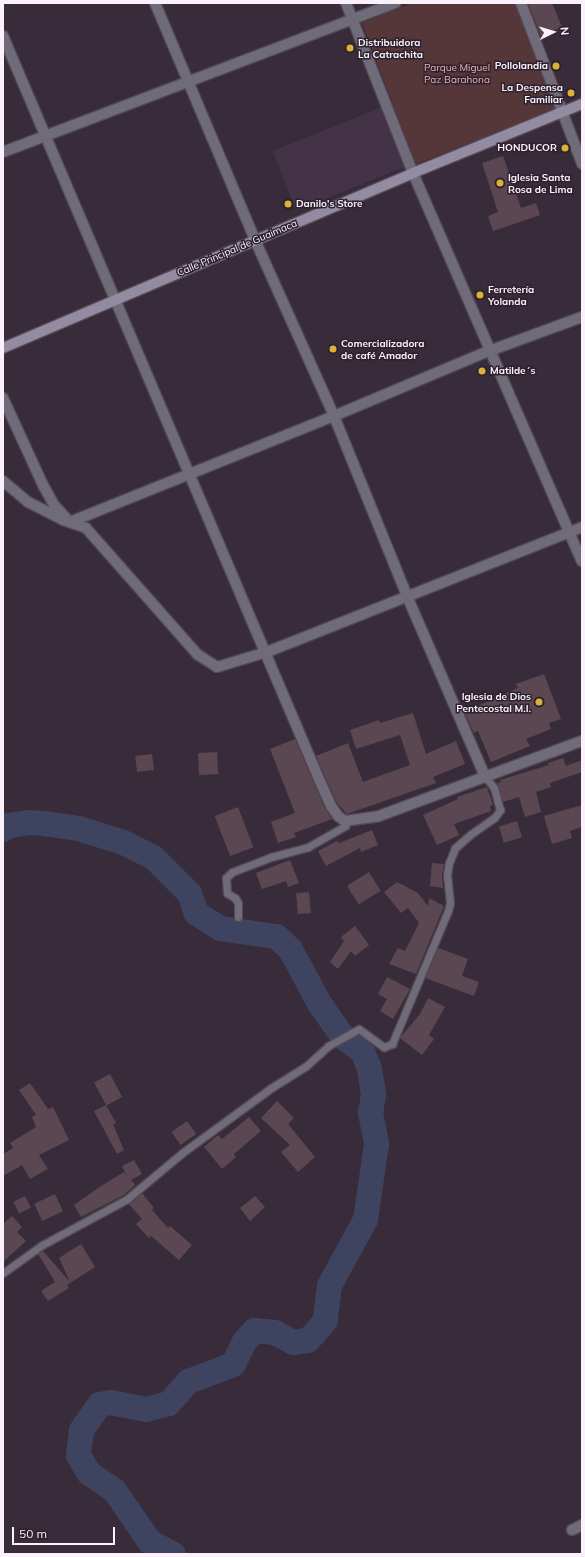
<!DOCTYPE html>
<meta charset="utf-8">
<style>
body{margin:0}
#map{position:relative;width:585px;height:1557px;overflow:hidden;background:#392c3a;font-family:Mulish,sans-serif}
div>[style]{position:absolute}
.built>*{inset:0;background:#443346;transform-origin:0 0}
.green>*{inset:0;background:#553739}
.river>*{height:25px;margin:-12.5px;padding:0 12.5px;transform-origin:12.5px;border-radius:12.5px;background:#3e4460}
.building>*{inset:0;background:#5b4751;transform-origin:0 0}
.roads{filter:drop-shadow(1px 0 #544855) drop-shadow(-1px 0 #544855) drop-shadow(0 1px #544855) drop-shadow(0 -1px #544855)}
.lane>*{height:7px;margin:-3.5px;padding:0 3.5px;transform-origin:3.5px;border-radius:3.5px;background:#6f6b78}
.street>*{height:10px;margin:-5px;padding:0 5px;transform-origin:5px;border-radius:5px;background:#6f6b78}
.secondary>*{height:10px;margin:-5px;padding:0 5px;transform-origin:5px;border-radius:5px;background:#928ba1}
.dots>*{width:11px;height:11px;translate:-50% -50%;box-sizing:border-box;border:2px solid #2e222f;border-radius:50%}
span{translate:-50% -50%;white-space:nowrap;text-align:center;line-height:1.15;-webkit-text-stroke:3px #2e222f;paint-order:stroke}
.poi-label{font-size:10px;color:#faf1fa;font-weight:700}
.left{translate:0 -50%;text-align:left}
.right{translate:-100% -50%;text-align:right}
.park-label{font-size:10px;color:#f3b1b6}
.street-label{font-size:10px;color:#faf1fa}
.frame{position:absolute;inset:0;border:4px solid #faf1fa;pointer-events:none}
.north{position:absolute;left:533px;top:12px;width:40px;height:40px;-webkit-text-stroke:3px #2e222f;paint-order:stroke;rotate:85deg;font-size:11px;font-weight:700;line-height:16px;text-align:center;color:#faf1fa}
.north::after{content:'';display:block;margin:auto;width:14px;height:18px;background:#faf1fa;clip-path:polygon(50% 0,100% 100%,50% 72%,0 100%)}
.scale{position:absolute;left:12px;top:1527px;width:103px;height:18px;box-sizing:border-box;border:2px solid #faf1fa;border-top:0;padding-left:5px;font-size:12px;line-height:14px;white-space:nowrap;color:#faf1fa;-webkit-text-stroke:3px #2e222f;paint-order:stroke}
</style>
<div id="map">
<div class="built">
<div style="left:382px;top:107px;width:64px;height:118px;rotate:68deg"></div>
</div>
<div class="green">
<div style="clip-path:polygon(412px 3px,515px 3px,556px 109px,416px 164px,362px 23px)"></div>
</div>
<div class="river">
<div style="left:3px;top:829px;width:6px;rotate:-39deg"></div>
<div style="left:8px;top:825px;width:21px;rotate:-8deg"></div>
<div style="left:29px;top:822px;width:14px;rotate:4deg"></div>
<div style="left:43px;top:823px;width:35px;rotate:8deg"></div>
<div style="left:78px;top:828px;width:47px;rotate:17.3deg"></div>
<div style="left:123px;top:842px;width:34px;rotate:27deg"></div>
<div style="left:153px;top:857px;width:51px;rotate:45deg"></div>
<div style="left:189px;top:893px;width:21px;rotate:71deg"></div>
<div style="left:196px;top:913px;width:28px;rotate:32deg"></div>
<div style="left:220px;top:928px;width:57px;rotate:8.1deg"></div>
<div style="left:276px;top:936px;width:19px;rotate:43deg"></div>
<div style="left:290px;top:949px;width:61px;rotate:61.8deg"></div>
<div style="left:319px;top:1003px;width:40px;rotate:55.1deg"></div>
<div style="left:342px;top:1036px;width:25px;rotate:37deg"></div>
<div style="left:362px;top:1051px;width:18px;rotate:68deg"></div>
<div style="left:369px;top:1068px;width:26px;rotate:81deg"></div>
<div style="left:373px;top:1094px;width:18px;rotate:99deg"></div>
<div style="left:370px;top:1112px;width:33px;rotate:79deg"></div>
<div style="left:376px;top:1144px;width:76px;rotate:98.3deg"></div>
<div style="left:365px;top:1219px;width:75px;rotate:118.6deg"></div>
<div style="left:329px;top:1285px;width:35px;rotate:97deg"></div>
<div style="left:325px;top:1320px;width:17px;rotate:130deg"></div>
<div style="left:314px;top:1333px;width:10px;rotate:135deg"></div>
<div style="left:307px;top:1340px;width:14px;rotate:172deg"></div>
<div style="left:293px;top:1342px;width:21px;rotate:-152deg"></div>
<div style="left:274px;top:1332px;width:20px;rotate:-174deg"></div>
<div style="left:254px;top:1330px;width:15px;rotate:132deg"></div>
<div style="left:244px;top:1341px;width:25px;rotate:116deg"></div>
<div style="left:233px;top:1364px;width:48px;rotate:159.3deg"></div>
<div style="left:188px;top:1381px;width:30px;rotate:132deg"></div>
<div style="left:168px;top:1403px;width:23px;rotate:165deg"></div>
<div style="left:146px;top:1409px;width:36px;rotate:-169deg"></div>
<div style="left:111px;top:1402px;width:12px;rotate:171deg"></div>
<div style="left:99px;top:1404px;width:32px;rotate:125deg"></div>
<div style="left:81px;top:1430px;width:25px;rotate:97deg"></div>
<div style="left:78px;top:1455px;width:21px;rotate:59deg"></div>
<div style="left:89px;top:1473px;width:30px;rotate:34deg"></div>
<div style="left:114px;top:1490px;width:62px;rotate:55.5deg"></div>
<div style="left:149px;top:1541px;width:27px;rotate:28deg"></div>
</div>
<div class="building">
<div style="clip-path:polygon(528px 3px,552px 3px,562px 27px,541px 36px)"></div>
<div style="clip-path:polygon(503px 156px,521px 208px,536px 203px,540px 215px,493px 231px,488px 216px,498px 212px,482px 163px)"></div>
<div style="clip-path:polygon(544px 674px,561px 719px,549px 723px,551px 729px,526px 739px,530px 746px,491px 762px,478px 731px,474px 733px,464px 712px,518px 688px,516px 684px)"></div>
<div style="clip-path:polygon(413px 713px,426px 754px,456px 741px,465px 764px,433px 777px,436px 783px,347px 814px,337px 803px,316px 756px,348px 743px,363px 782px,410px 765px,400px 735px,356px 749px,350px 730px,379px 720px,380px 723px)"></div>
<div style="clip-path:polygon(295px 739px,325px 809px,332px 819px,294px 833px,296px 837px,278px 843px,271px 822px,295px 813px,270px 749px)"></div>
<div style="left:217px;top:752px;width:22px;height:19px;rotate:87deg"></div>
<div style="left:152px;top:754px;width:16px;height:17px;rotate:83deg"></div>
<div style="clip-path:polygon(563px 758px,566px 766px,582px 760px,582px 772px,550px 783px,551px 787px,536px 792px,541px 812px,525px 817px,519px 797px,503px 802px,497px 783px,501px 782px,500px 780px,549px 765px,548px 763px)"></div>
<div style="clip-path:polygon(487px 787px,493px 805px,490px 806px,491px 811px,454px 824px,459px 835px,437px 845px,423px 815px,458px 799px,457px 797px)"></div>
<div style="clip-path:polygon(582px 805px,582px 827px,570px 831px,572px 838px,552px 844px,544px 816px)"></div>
<div style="left:238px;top:807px;width:43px;height:25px;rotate:69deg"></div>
<div style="left:517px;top:821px;width:17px;height:19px;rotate:73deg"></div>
<div style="clip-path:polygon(372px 830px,378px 845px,361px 852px,360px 848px,326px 866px,318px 851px,337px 841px,339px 843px)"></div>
<div style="clip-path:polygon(290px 860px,299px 883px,288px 887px,286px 881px,262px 889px,256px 873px)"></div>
<div style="clip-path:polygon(432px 863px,444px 864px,442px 875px,443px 888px,430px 886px)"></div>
<div style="left:369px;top:872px;width:22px;height:26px;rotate:58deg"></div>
<div style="clip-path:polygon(397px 882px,418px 893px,428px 906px,429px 898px,444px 906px,416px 974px,389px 964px,398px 948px,405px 951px,419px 923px,408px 908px,401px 913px,384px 892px)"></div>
<div style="left:309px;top:892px;width:21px;height:13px;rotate:85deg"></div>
<div style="clip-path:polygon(355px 926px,369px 945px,355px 956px,351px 951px,338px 969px,330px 962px,344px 941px,341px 937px)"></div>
<div style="clip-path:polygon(438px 948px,468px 959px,462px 976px,479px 982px,474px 996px,425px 978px)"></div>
<div style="clip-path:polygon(387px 977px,410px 989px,393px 1019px,380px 1011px,387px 999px,378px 994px)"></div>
<div style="clip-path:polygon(428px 998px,445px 1007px,429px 1035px,434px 1039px,422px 1055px,400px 1038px,420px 1014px)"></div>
<div style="left:110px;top:1074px;width:26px;height:18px;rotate:62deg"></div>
<div style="clip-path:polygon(30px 1083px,48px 1109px,53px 1107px,69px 1140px,39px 1155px,48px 1169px,30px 1179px,22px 1165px,3px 1176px,3px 1154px,13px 1148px,10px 1143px,36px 1127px,32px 1117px,36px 1115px,19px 1090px)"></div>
<div style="clip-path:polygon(277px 1101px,294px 1118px,288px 1124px,315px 1157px,298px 1172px,281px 1152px,290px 1145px,261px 1118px)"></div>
<div style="clip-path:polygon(106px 1105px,116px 1123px,113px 1124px,124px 1150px,117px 1154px,94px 1111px)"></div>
<div style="clip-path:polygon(249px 1117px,261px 1131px,234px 1154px,236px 1157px,222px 1169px,204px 1147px,218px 1135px,222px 1139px)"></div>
<div style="left:187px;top:1121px;width:16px;height:19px;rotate:55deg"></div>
<div style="clip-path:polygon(134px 1160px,142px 1174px,131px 1180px,135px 1185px,124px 1195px,81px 1217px,74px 1205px,101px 1186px,124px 1172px,127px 1176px,122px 1166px)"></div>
<div style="clip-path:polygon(142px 1193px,154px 1208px,152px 1210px,168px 1228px,170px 1226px,192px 1245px,179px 1260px,151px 1236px,149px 1238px,136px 1224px,142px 1219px,129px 1204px)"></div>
<div style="left:55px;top:1194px;width:19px;height:23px;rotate:65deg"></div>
<div style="left:25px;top:1196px;width:13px;height:13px;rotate:63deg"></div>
<div style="clip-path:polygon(255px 1196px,265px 1207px,250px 1221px,240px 1208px)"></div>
<div style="clip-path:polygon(12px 1216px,22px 1227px,17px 1232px,26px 1241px,3px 1262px,3px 1224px)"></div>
<div style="clip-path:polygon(81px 1244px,95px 1267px,67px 1285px,69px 1288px,48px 1301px,41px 1291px,55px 1282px,38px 1254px,43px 1251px,70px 1282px,59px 1258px)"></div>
</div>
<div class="roads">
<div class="lane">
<div style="left:238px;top:917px;width:14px;rotate:-90deg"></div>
<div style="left:238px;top:903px;width:6px;rotate:-121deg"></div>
<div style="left:235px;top:898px;width:9px;rotate:-148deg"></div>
<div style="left:227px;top:893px;width:15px;rotate:-94deg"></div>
<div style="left:226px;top:878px;width:8px;rotate:-45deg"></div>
<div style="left:232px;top:872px;width:42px;rotate:-21deg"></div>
<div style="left:271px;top:857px;width:38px;rotate:-15deg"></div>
<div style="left:308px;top:847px;width:43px;rotate:-29.6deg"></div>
<div style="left:345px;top:826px;width:5px;rotate:-90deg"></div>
<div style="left:3px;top:1273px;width:48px;rotate:-35.7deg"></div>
<div style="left:42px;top:1245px;width:97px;rotate:-28.4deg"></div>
<div style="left:127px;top:1199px;width:72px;rotate:-39.9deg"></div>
<div style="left:182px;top:1153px;width:110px;rotate:-36.1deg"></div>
<div style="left:271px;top:1088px;width:40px;rotate:-32deg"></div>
<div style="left:305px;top:1067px;width:31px;rotate:-42deg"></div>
<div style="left:328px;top:1046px;width:35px;rotate:-29deg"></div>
<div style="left:359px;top:1029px;width:31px;rotate:36deg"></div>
<div style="left:384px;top:1047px;width:9px;rotate:-21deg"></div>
<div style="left:392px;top:1044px;width:144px;rotate:-67.2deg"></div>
<div style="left:448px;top:911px;width:8px;rotate:-76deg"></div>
<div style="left:450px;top:903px;width:28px;rotate:-96deg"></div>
<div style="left:447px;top:875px;width:12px;rotate:-81deg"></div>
<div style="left:449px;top:863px;width:16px;rotate:-68deg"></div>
<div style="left:455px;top:848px;width:21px;rotate:-41deg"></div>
<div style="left:471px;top:834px;width:29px;rotate:-35deg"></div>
<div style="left:495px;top:817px;width:9px;rotate:-54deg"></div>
<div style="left:500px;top:810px;width:23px;rotate:-105deg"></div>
<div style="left:494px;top:788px;width:15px;rotate:-127deg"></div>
</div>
<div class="street">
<div style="left:155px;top:3px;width:257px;rotate:67.1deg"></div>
<div style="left:255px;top:240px;width:193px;rotate:65.8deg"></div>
<div style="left:334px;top:416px;width:194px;rotate:67.9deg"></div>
<div style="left:407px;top:596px;width:196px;rotate:66.6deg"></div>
<div style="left:346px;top:3px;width:183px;rotate:68.5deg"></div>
<div style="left:413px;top:173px;width:423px;rotate:66.5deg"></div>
<div style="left:521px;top:3px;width:172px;rotate:69.2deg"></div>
<div style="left:3px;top:36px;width:807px;rotate:66.96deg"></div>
<div style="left:319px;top:779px;width:30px;rotate:66deg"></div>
<div style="left:331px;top:806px;width:12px;rotate:55deg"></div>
<div style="left:338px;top:816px;width:9px;rotate:36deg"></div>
<div style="left:345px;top:821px;width:34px;rotate:-8deg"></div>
<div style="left:379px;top:816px;width:216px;rotate:-20.3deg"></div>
<div style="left:3px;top:152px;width:420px;rotate:-20.8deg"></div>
<div style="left:3px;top:398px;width:96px;rotate:65.3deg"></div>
<div style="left:43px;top:485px;width:23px;rotate:61deg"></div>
<div style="left:54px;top:505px;width:23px;rotate:47deg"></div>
<div style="left:70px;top:522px;width:284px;rotate:-21.9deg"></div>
<div style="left:334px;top:416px;width:168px;rotate:-22.8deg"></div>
<div style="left:489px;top:351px;width:99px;rotate:-20.1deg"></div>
<div style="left:3px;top:481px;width:33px;rotate:40deg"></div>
<div style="left:28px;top:502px;width:39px;rotate:27deg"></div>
<div style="left:63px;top:520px;width:24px;rotate:19deg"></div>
<div style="left:86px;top:528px;width:168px;rotate:48.6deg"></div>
<div style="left:197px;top:654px;width:24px;rotate:33deg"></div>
<div style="left:217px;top:667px;width:52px;rotate:-16.7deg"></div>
<div style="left:267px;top:652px;width:339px;rotate:-21.6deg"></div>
<div style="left:572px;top:1530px;width:11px;rotate:-27deg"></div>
</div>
<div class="secondary">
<div style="left:3px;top:348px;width:446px;rotate:-23.1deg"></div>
<div style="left:413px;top:173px;width:183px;rotate:-22.2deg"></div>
</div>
</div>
<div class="dots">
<div style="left:350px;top:48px;background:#dbb233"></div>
<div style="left:556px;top:66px;background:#dbb233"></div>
<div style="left:571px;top:93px;background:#dbb233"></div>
<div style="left:565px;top:148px;background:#dbb233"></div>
<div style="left:500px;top:183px;background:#dbb233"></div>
<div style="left:288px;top:204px;background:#dbb233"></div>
<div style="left:480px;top:295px;background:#dbb233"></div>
<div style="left:333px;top:349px;background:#dbb233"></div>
<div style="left:482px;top:371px;background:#dbb233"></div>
<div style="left:539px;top:702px;background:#dbb233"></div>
</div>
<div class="poi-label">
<span class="left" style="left:358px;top:48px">Distribuidora<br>La Catrachita</span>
<span class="right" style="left:548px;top:66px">Pollolandia</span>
<span class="right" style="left:563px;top:93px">La Despensa<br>Familiar</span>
<span class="right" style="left:557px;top:148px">HONDUCOR</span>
<span class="left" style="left:508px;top:183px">Iglesia Santa<br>Rosa de Lima</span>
<span class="left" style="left:296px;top:204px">Danilo's Store</span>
<span class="left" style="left:488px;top:295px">Ferretería<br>Yolanda</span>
<span class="left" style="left:341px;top:349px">Comercializadora<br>de café Amador</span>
<span class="left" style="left:490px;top:371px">Matilde´s</span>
<span class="right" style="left:531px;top:702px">Iglesia de Dios<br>Pentecostal M.I.</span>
</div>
<div class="park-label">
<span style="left:457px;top:73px">Parque Miguel<br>Paz Barahona</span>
</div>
<div class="street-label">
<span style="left:237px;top:248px;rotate:-23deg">Calle Principal de Guaimaca</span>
</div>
<div class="frame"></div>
<div class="north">N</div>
<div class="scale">50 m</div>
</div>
